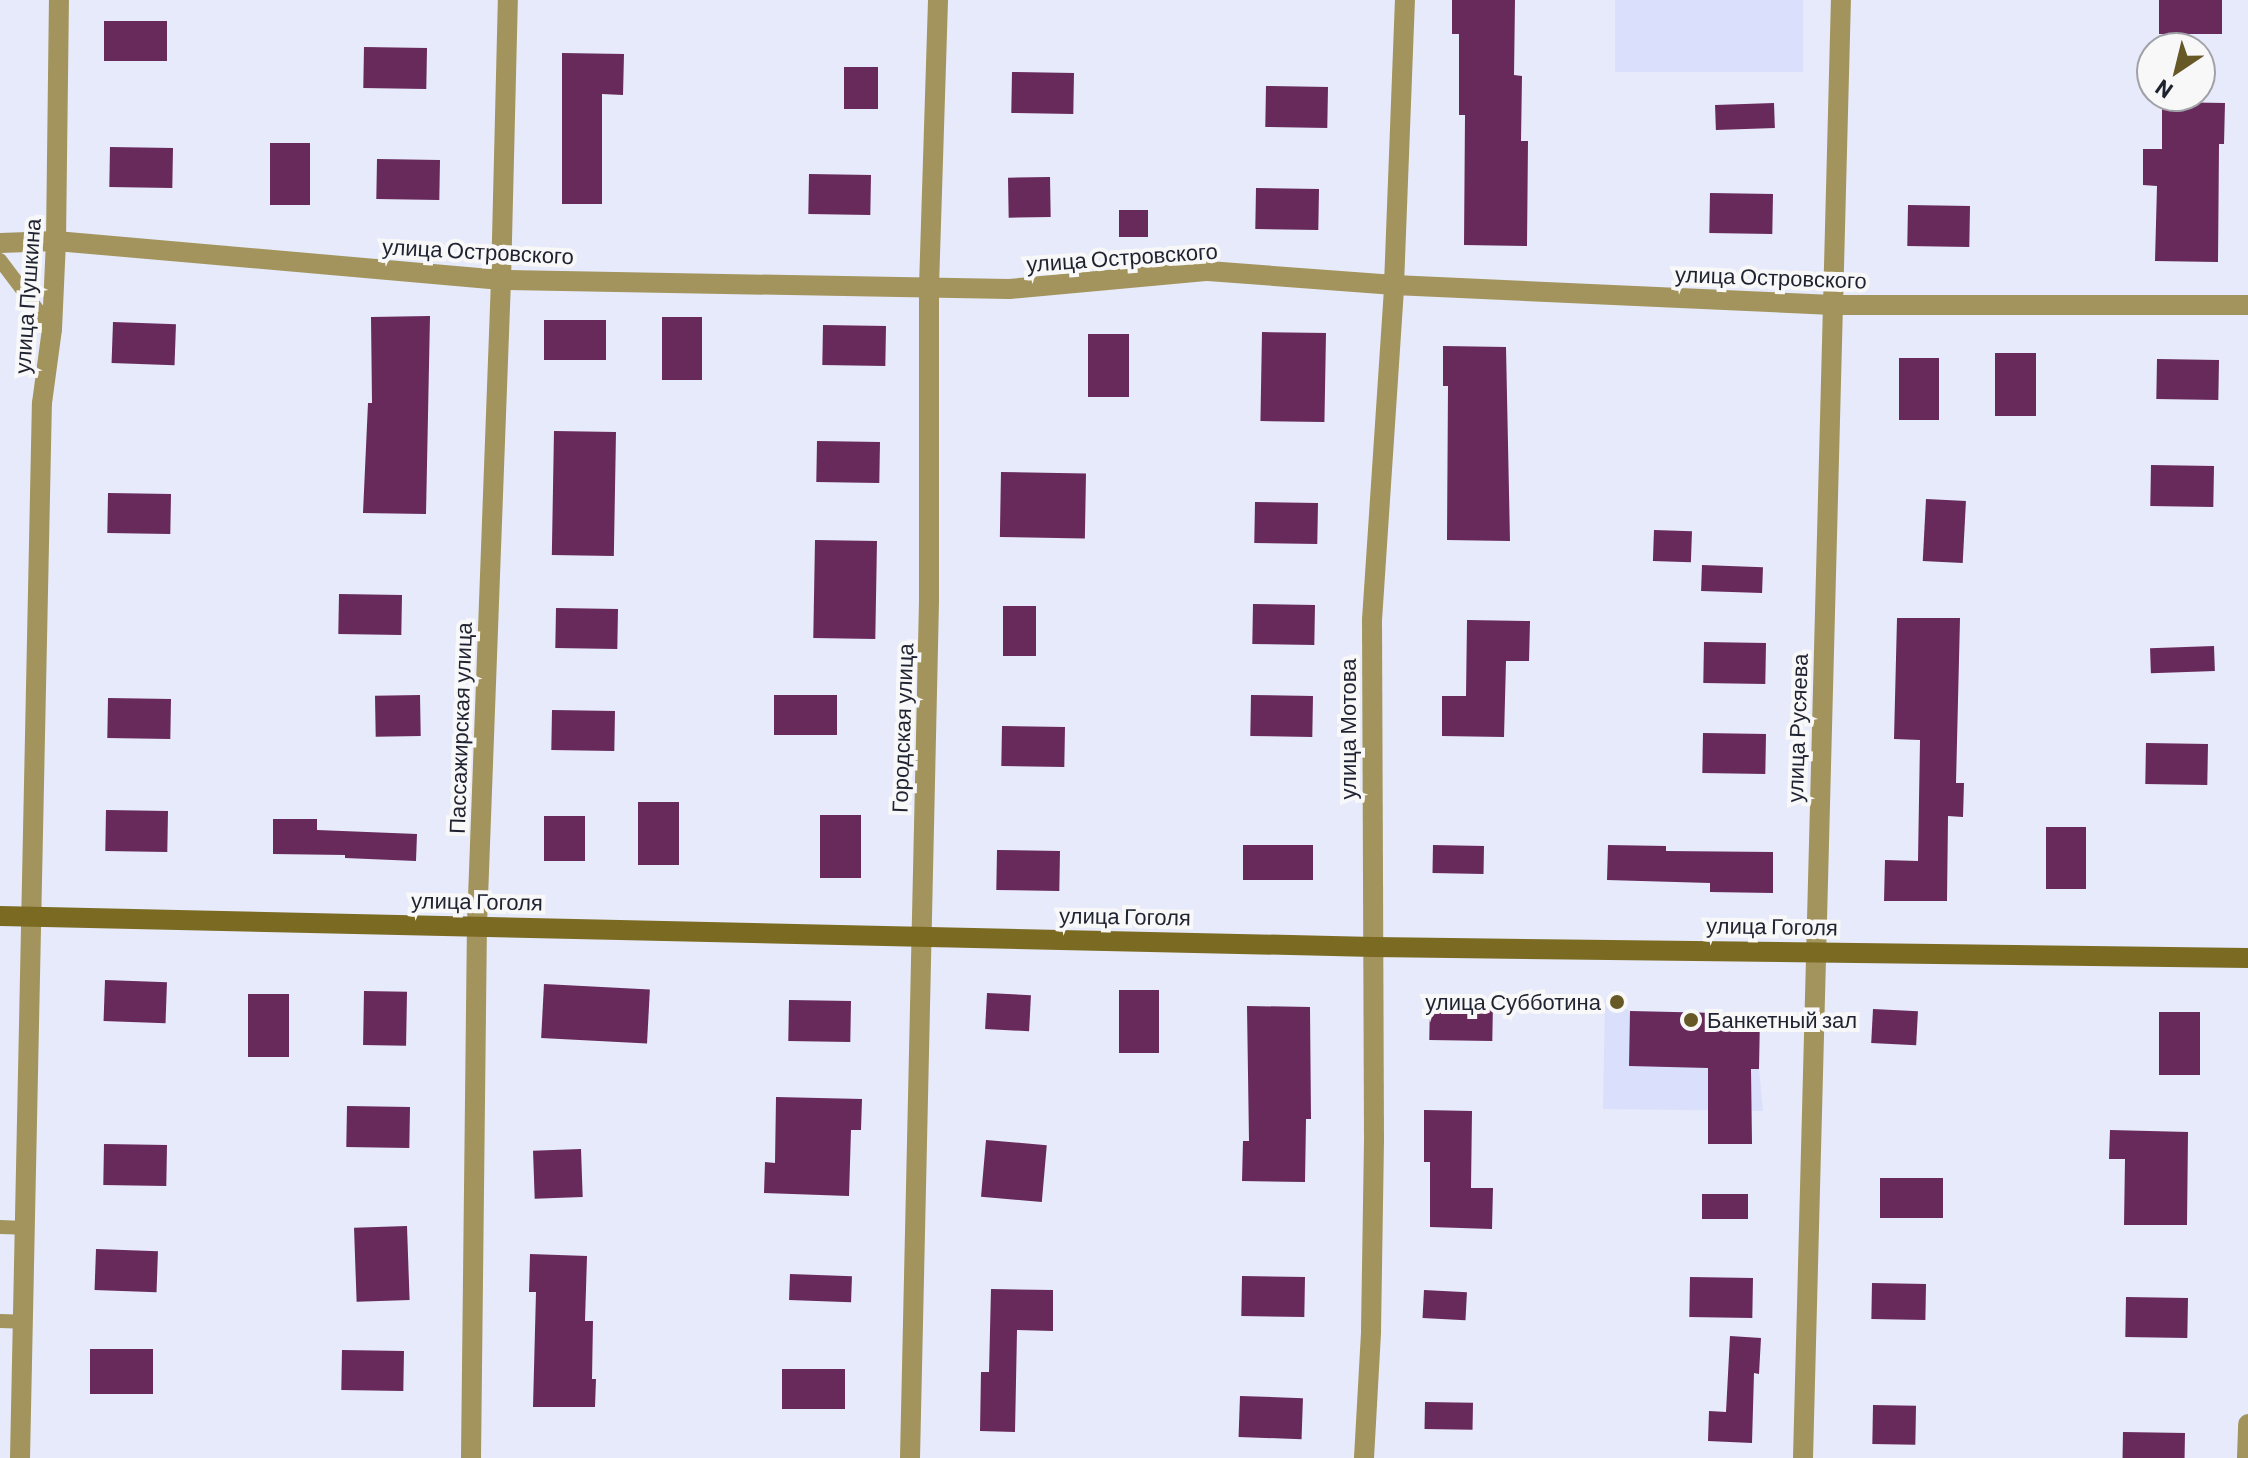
<!DOCTYPE html>
<meta charset="utf-8">
<style>
body{margin:0}
#map{position:relative;width:2248px;height:1458px;overflow:hidden;background:#e6eafa;font-family:Barlow,sans-serif}
div>[style]{position:absolute}
.built>*{inset:0;background:#dae0fc;transform-origin:0 0}
.building>*{inset:0;background:#68295b;transform-origin:0 0}
.lane>*{height:14px;margin:-7px;padding:0 7px;transform-origin:7px;border-radius:7px;background:#a2945c}
.street>*{height:20px;margin:-10px;padding:0 10px;transform-origin:10px;border-radius:10px;background:#a2945c}
.secondary>*{height:20px;margin:-10px;padding:0 10px;transform-origin:10px;border-radius:10px;background:#7b6a22}
.dots>*{width:22px;height:22px;translate:-50% -50%;box-sizing:border-box;border:4px solid #f8f8f8;border-radius:50%}
span{translate:-50% -50%;white-space:nowrap;text-align:center;line-height:1.15;-webkit-text-stroke:8px #f8f8f8;paint-order:stroke}
.street-label{font-size:22px;color:#1f2230}
.poi-label{font-size:22px;color:#1f2230}
.right{translate:-100% -50%;text-align:right}
.left{translate:0 -50%;text-align:left}
.north{position:absolute;left:2136px;top:32px;width:80px;height:80px;box-sizing:border-box;background:#f8f8f8;border:2px solid #a1a2a8;border-radius:50%;rotate:215deg;font-size:22px;font-weight:700;line-height:32px;text-align:center;color:#1f2230}
.north::after{content:'';display:block;margin:auto;width:28px;height:36px;background:#665926;clip-path:polygon(50% 0,100% 100%,50% 72%,0 100%)}
</style>
<div id="map">
<div class="built">
<div style="left:1615px;top:0;width:188px;height:72px"></div>
<div style="clip-path:polygon(1605px 999px,1631px 1011px,1760px 1014px,1759px 1069px,1763px 1111px,1603px 1109px)"></div>
</div>
<div class="building">
<div style="clip-path:polygon(1452px 0,1515px 0,1514px 75px,1522px 76px,1521px 141px,1528px 141px,1527px 246px,1464px 245px,1465px 115px,1459px 115px,1459px 34px,1452px 34px)"></div>
<div style="left:2159px;top:0;width:63px;height:34px"></div>
<div style="left:104px;top:21px;width:63px;height:40px"></div>
<div style="left:364px;top:47px;width:63px;height:41px;rotate:1deg"></div>
<div style="clip-path:polygon(562px 53px,624px 54px,623px 95px,602px 94px,602px 204px,562px 204px)"></div>
<div style="left:844px;top:67px;width:34px;height:42px"></div>
<div style="left:1012px;top:72px;width:62px;height:41px;rotate:1deg"></div>
<div style="left:1266px;top:86px;width:62px;height:41px;rotate:1deg"></div>
<div style="clip-path:polygon(2162px 102px,2225px 103px,2224px 144px,2219px 144px,2218px 262px,2155px 261px,2157px 186px,2143px 185px,2143px 149px,2162px 149px)"></div>
<div style="left:1774px;top:103px;width:25px;height:59px;rotate:88deg"></div>
<div style="left:270px;top:143px;width:40px;height:62px"></div>
<div style="left:110px;top:147px;width:63px;height:40px;rotate:1deg"></div>
<div style="left:377px;top:159px;width:63px;height:40px;rotate:1deg"></div>
<div style="left:809px;top:174px;width:62px;height:40px;rotate:1deg"></div>
<div style="left:1050px;top:177px;width:40px;height:42px;rotate:89deg"></div>
<div style="left:1256px;top:188px;width:63px;height:41px;rotate:1deg"></div>
<div style="left:1710px;top:193px;width:63px;height:40px;rotate:1deg"></div>
<div style="left:1908px;top:205px;width:62px;height:41px;rotate:1deg"></div>
<div style="left:1119px;top:210px;width:29px;height:27px"></div>
<div style="clip-path:polygon(430px 316px,426px 514px,363px 513px,368px 403px,372px 403px,371px 317px)"></div>
<div style="left:662px;top:317px;width:40px;height:63px"></div>
<div style="left:544px;top:320px;width:62px;height:40px"></div>
<div style="left:113px;top:322px;width:63px;height:41px;rotate:2deg"></div>
<div style="left:823px;top:325px;width:63px;height:40px;rotate:1deg"></div>
<div style="left:1262px;top:332px;width:64px;height:89px;rotate:1deg"></div>
<div style="left:1088px;top:334px;width:41px;height:63px"></div>
<div style="clip-path:polygon(1443px 346px,1506px 347px,1510px 541px,1447px 540px,1448px 386px,1443px 386px)"></div>
<div style="left:1995px;top:353px;width:41px;height:63px"></div>
<div style="left:1899px;top:358px;width:40px;height:62px"></div>
<div style="left:2157px;top:359px;width:62px;height:40px;rotate:1deg"></div>
<div style="left:554px;top:431px;width:62px;height:124px;rotate:1deg"></div>
<div style="left:817px;top:441px;width:63px;height:41px;rotate:1deg"></div>
<div style="left:2151px;top:465px;width:63px;height:41px;rotate:1deg"></div>
<div style="left:1001px;top:472px;width:85px;height:65px;rotate:1deg"></div>
<div style="left:108px;top:493px;width:63px;height:40px;rotate:1deg"></div>
<div style="left:1926px;top:499px;width:40px;height:62px;rotate:3deg"></div>
<div style="left:1255px;top:502px;width:63px;height:41px;rotate:1deg"></div>
<div style="left:1654px;top:530px;width:38px;height:31px;rotate:2deg"></div>
<div style="left:815px;top:540px;width:62px;height:98px;rotate:1deg"></div>
<div style="left:1702px;top:565px;width:61px;height:26px;rotate:2deg"></div>
<div style="left:339px;top:594px;width:63px;height:40px;rotate:1deg"></div>
<div style="left:1253px;top:604px;width:62px;height:40px;rotate:1deg"></div>
<div style="left:1003px;top:606px;width:33px;height:50px"></div>
<div style="left:556px;top:608px;width:62px;height:40px;rotate:1deg"></div>
<div style="clip-path:polygon(1897px 618px,1960px 618px,1956px 783px,1964px 783px,1963px 817px,1948px 816px,1947px 901px,1884px 901px,1885px 860px,1918px 861px,1920px 740px,1894px 739px)"></div>
<div style="clip-path:polygon(1467px 620px,1530px 621px,1529px 661px,1506px 661px,1504px 737px,1442px 736px,1442px 696px,1466px 696px)"></div>
<div style="left:1704px;top:642px;width:62px;height:41px;rotate:1deg"></div>
<div style="left:2214px;top:646px;width:25px;height:64px;rotate:88deg"></div>
<div style="left:420px;top:695px;width:41px;height:45px;rotate:89deg"></div>
<div style="left:774px;top:695px;width:63px;height:40px"></div>
<div style="left:1251px;top:695px;width:62px;height:41px;rotate:1deg"></div>
<div style="left:108px;top:698px;width:63px;height:40px;rotate:1deg"></div>
<div style="left:552px;top:710px;width:63px;height:40px;rotate:1deg"></div>
<div style="left:1002px;top:726px;width:63px;height:40px;rotate:1deg"></div>
<div style="left:1703px;top:733px;width:63px;height:40px;rotate:1deg"></div>
<div style="left:2146px;top:743px;width:62px;height:41px;rotate:1deg"></div>
<div style="left:638px;top:802px;width:41px;height:63px"></div>
<div style="left:106px;top:810px;width:62px;height:41px;rotate:1deg"></div>
<div style="left:820px;top:815px;width:41px;height:63px"></div>
<div style="left:544px;top:816px;width:41px;height:45px"></div>
<div style="clip-path:polygon(273px 819px,317px 819px,317px 830px,417px 834px,416px 861px,345px 858px,345px 855px,273px 854px)"></div>
<div style="left:2046px;top:827px;width:40px;height:62px"></div>
<div style="left:1243px;top:845px;width:70px;height:35px"></div>
<div style="left:1433px;top:845px;width:51px;height:28px;rotate:1deg"></div>
<div style="clip-path:polygon(1608px 845px,1666px 846px,1666px 851px,1773px 852px,1773px 893px,1710px 892px,1710px 883px,1607px 880px)"></div>
<div style="left:997px;top:850px;width:63px;height:40px;rotate:1deg"></div>
<div style="left:105px;top:980px;width:62px;height:41px;rotate:2deg"></div>
<div style="left:544px;top:984px;width:106px;height:54px;rotate:3deg"></div>
<div style="left:1119px;top:990px;width:40px;height:63px"></div>
<div style="left:364px;top:991px;width:43px;height:54px;rotate:1deg"></div>
<div style="left:987px;top:993px;width:44px;height:36px;rotate:3deg"></div>
<div style="left:289px;top:994px;width:63px;height:41px;rotate:90deg"></div>
<div style="left:789px;top:1000px;width:62px;height:41px;rotate:1deg"></div>
<div style="left:1430px;top:1000px;width:63px;height:40px;rotate:1deg"></div>
<div style="clip-path:polygon(1247px 1006px,1310px 1007px,1311px 1119px,1306px 1119px,1305px 1182px,1242px 1181px,1243px 1141px,1249px 1141px)"></div>
<div style="left:1873px;top:1009px;width:45px;height:34px;rotate:3deg"></div>
<div style="clip-path:polygon(1630px 1011px,1760px 1014px,1759px 1069px,1751px 1069px,1752px 1144px,1708px 1144px,1708px 1068px,1629px 1066px)"></div>
<div style="left:2159px;top:1012px;width:41px;height:63px"></div>
<div style="clip-path:polygon(776px 1097px,862px 1099px,861px 1130px,851px 1130px,849px 1196px,764px 1193px,765px 1162px,775px 1163px)"></div>
<div style="left:347px;top:1106px;width:63px;height:41px;rotate:1deg"></div>
<div style="clip-path:polygon(1424px 1110px,1472px 1111px,1471px 1188px,1493px 1188px,1492px 1229px,1430px 1227px,1430px 1162px,1424px 1162px)"></div>
<div style="clip-path:polygon(2110px 1130px,2188px 1132px,2187px 1225px,2124px 1225px,2125px 1159px,2109px 1159px)"></div>
<div style="left:986px;top:1140px;width:61px;height:57px;rotate:5deg"></div>
<div style="left:104px;top:1144px;width:63px;height:41px;rotate:1deg"></div>
<div style="left:581px;top:1149px;width:48px;height:48px;rotate:88deg"></div>
<div style="left:1880px;top:1178px;width:63px;height:40px"></div>
<div style="left:1702px;top:1194px;width:46px;height:25px"></div>
<div style="left:407px;top:1226px;width:74px;height:53px;rotate:88deg"></div>
<div style="left:96px;top:1249px;width:62px;height:41px;rotate:2deg"></div>
<div style="clip-path:polygon(530px 1254px,587px 1256px,585px 1321px,593px 1321px,592px 1379px,596px 1379px,595px 1407px,533px 1407px,536px 1292px,529px 1292px)"></div>
<div style="left:790px;top:1274px;width:62px;height:26px;rotate:2deg"></div>
<div style="left:1242px;top:1276px;width:63px;height:40px;rotate:1deg"></div>
<div style="left:1690px;top:1277px;width:63px;height:40px;rotate:1deg"></div>
<div style="left:1872px;top:1283px;width:54px;height:36px;rotate:1deg"></div>
<div style="clip-path:polygon(991px 1289px,1053px 1290px,1053px 1331px,1017px 1330px,1015px 1432px,980px 1431px,981px 1372px,989px 1372px)"></div>
<div style="left:1424px;top:1290px;width:43px;height:28px;rotate:3deg"></div>
<div style="left:2126px;top:1297px;width:62px;height:40px;rotate:1deg"></div>
<div style="clip-path:polygon(1730px 1336px,1761px 1338px,1759px 1374px,1754px 1373px,1752px 1443px,1708px 1441px,1709px 1411px,1726px 1412px)"></div>
<div style="left:153px;top:1349px;width:45px;height:63px;rotate:90deg"></div>
<div style="left:342px;top:1350px;width:62px;height:40px;rotate:1deg"></div>
<div style="left:782px;top:1369px;width:63px;height:40px"></div>
<div style="left:1240px;top:1396px;width:63px;height:41px;rotate:2deg"></div>
<div style="left:1425px;top:1402px;width:48px;height:27px;rotate:1deg"></div>
<div style="left:1873px;top:1405px;width:43px;height:39px;rotate:1deg"></div>
<div style="left:2123px;top:1432px;width:62px;height:26px;rotate:1deg"></div>
</div>
<div class="lane">
<div style="left:0;top:260px;width:86px;rotate:53deg"></div>
<div style="left:0;top:1227px;width:25px;rotate:2deg"></div>
<div style="left:0;top:1321px;width:23px;rotate:2deg"></div>
</div>
<div class="street">
<div style="left:0;top:243px;width:56px;rotate:-2deg"></div>
<div style="left:56px;top:241px;width:447px;rotate:5deg"></div>
<div style="left:501px;top:280px;width:508px;rotate:1.01deg"></div>
<div style="left:1009px;top:289px;width:200px;rotate:-5.2deg"></div>
<div style="left:1208px;top:271px;width:187px;rotate:4.3deg"></div>
<div style="left:1394px;top:285px;width:439px;rotate:2.6deg"></div>
<div style="left:1833px;top:305px;width:415px"></div>
<div style="left:20px;top:1458px;width:1055px;rotate:-88.81deg"></div>
<div style="left:42px;top:403px;width:75px;rotate:-82.3deg"></div>
<div style="left:52px;top:329px;width:88px;rotate:-87.4deg"></div>
<div style="left:56px;top:241px;width:241px;rotate:-89.3deg"></div>
<div style="left:471px;top:1458px;width:533px;rotate:-89.36deg"></div>
<div style="left:477px;top:925px;width:645px;rotate:-87.87deg"></div>
<div style="left:501px;top:280px;width:280px;rotate:-88.6deg"></div>
<div style="left:910px;top:1458px;width:859px;rotate:-88.73deg"></div>
<div style="left:929px;top:599px;width:312px;rotate:-90deg"></div>
<div style="left:929px;top:287px;width:287px;rotate:-88.2deg"></div>
<div style="left:1364px;top:1458px;width:127px;rotate:-86.8deg"></div>
<div style="left:1371px;top:1331px;width:192px;rotate:-89.1deg"></div>
<div style="left:1374px;top:1139px;width:519px;rotate:-90.22deg"></div>
<div style="left:1372px;top:620px;width:336px;rotate:-86.2deg"></div>
<div style="left:1394px;top:285px;width:285px;rotate:-87.8deg"></div>
<div style="left:1803px;top:1458px;width:1458px;rotate:-88.51deg"></div>
<div style="left:2247px;top:1458px;width:34px;rotate:-88deg"></div>
</div>
<div class="secondary">
<div style="left:0;top:916px;width:1374px;rotate:1.29deg"></div>
<div style="left:1374px;top:947px;width:874px;rotate:0.72deg"></div>
</div>
<div class="dots">
<div style="left:1617px;top:1002px;background:#665926"></div>
<div style="left:1691px;top:1020px;background:#665926"></div>
</div>
<div class="street-label">
<span style="left:478px;top:251px;rotate:3deg">улица Островского</span>
<span style="left:1122px;top:257px;rotate:-4deg">улица Островского</span>
<span style="left:1771px;top:277px;rotate:2deg">улица Островского</span>
<span style="left:27px;top:296px;rotate:-86deg">улица Пушкина</span>
<span style="left:460px;top:728px;rotate:-88deg">Пассажирская улица</span>
<span style="left:902px;top:728px;rotate:-88deg">Городская улица</span>
<span style="left:1797px;top:728px;rotate:-88deg">улица Русяева</span>
<span style="left:1348px;top:729px;rotate:-90deg">улица Мотова</span>
<span style="left:477px;top:901px;rotate:1deg">улица Гоголя</span>
<span style="left:1125px;top:916px;rotate:1deg">улица Гоголя</span>
<span style="left:1772px;top:926px;rotate:1deg">улица Гоголя</span>
</div>
<div class="poi-label">
<span class="right" style="left:1601px;top:1002px">улица Субботина</span>
<span class="left" style="left:1707px;top:1020px">Банкетный зал</span>
</div>
<div class="north">N</div>
</div>
